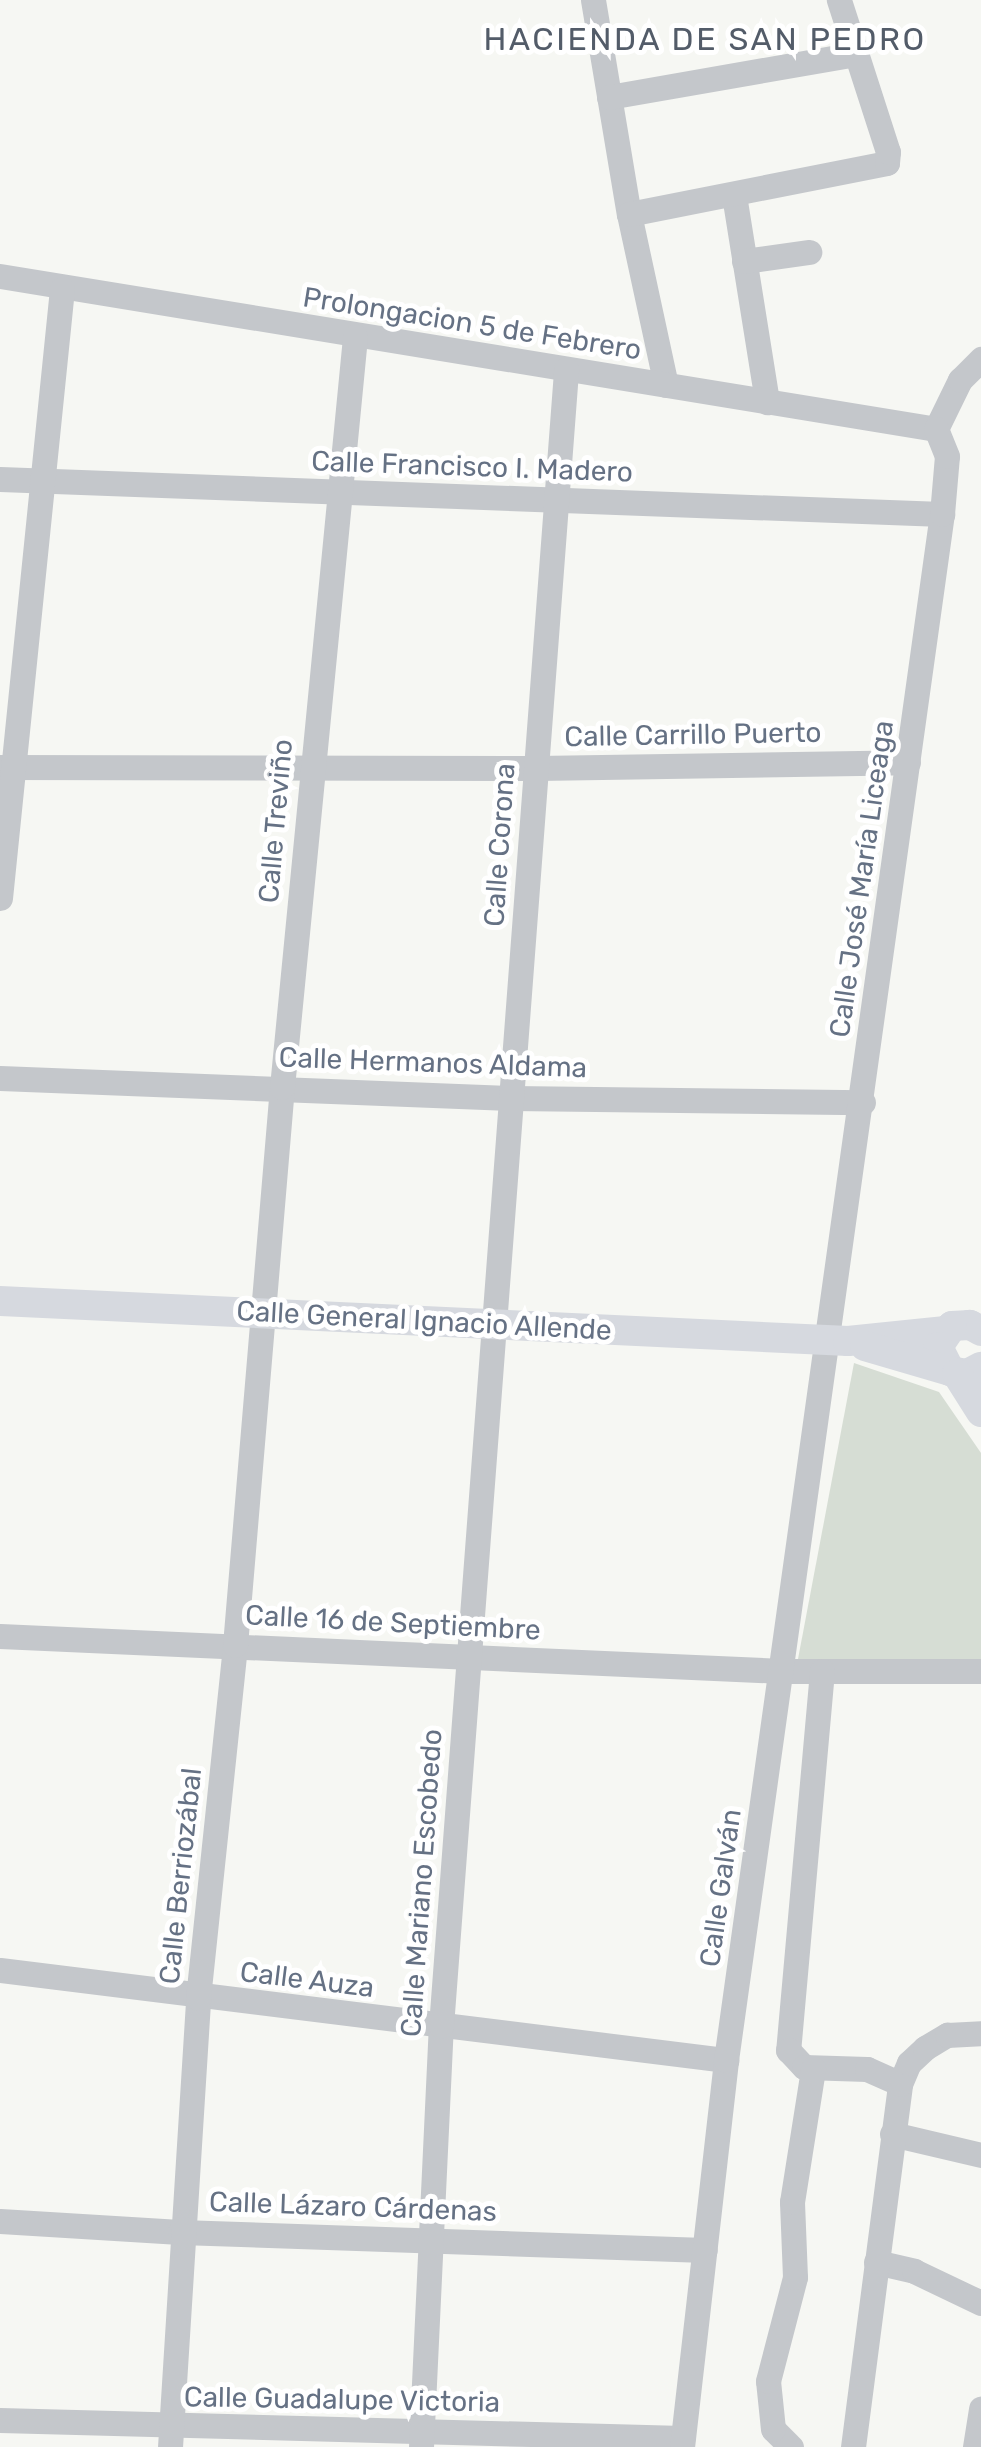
<!DOCTYPE html>
<meta charset="utf-8">
<style>
body{margin:0}
#map{position:relative;width:981px;height:2447px;overflow:hidden;background:#f6f7f3;font-family:Rubik,sans-serif}
div>[style]{position:absolute}
.green>*{inset:0;background:#d6ddd4}
.minor>*{height:25px;margin:-12.5px;padding:0 12.5px;transform-origin:12.5px;border-radius:12.5px;background:#c4c7cb}
.major>*{height:30px;margin:-15px;padding:0 15px;transform-origin:15px;border-radius:15px;background:#d6d9df}
span{translate:-50% -50%;white-space:nowrap;text-align:center;line-height:1.15;-webkit-text-stroke:10px #fff;paint-order:stroke}
.street-label{font-size:28px;color:#657184}
.quarter-label{font-size:32px;color:#535c69;letter-spacing:2.5px}
</style>
<div id="map">
<div class="green">
<div style="clip-path:polygon(854px 1363px,939px 1392px,981px 1453px,981px 1662px,798px 1659px)"></div>
</div>
<div class="minor">
<div style="left:593px;top:0;width:217px;rotate:80.5deg"></div>
<div style="left:629px;top:214px;width:175px;rotate:77.8deg"></div>
<div style="left:609px;top:97px;width:251px;rotate:-9.9deg"></div>
<div style="left:734px;top:195px;width:210px;rotate:80.9deg"></div>
<div style="left:629px;top:214px;width:263px;rotate:-11.2deg"></div>
<div style="left:887px;top:163px;width:11px;rotate:-85deg"></div>
<div style="left:888px;top:152px;width:160px;rotate:-107.9deg"></div>
<div style="left:744px;top:261px;width:66px;rotate:-7.9deg"></div>
<div style="left:0;top:276px;width:948px;rotate:9.28deg"></div>
<div style="left:936px;top:429px;width:55px;rotate:-63.9deg"></div>
<div style="left:960px;top:380px;width:30px;rotate:-45deg"></div>
<div style="left:0;top:479px;width:943px;rotate:2.13deg"></div>
<div style="left:0;top:767px;width:537px;rotate:0.11deg"></div>
<div style="left:537px;top:768px;width:371px;rotate:-0.9deg"></div>
<div style="left:0;top:898px;width:612px;rotate:-84.19deg"></div>
<div style="left:0;top:1078px;width:511px;rotate:2.24deg"></div>
<div style="left:511px;top:1098px;width:352px;rotate:0.7deg"></div>
<div style="left:0;top:1636px;width:783px;rotate:2.56deg"></div>
<div style="left:782px;top:1671px;width:199px"></div>
<div style="left:822px;top:1671px;width:381px;rotate:95.1deg"></div>
<div style="left:788px;top:2050px;width:23px;rotate:47deg"></div>
<div style="left:804px;top:2067px;width:63px;rotate:1.8deg"></div>
<div style="left:867px;top:2069px;width:36px;rotate:24deg"></div>
<div style="left:0;top:1970px;width:732px;rotate:7.07deg"></div>
<div style="left:892px;top:2134px;width:91px;rotate:13.3deg"></div>
<div style="left:0;top:2221px;width:180px;rotate:3.5deg"></div>
<div style="left:180px;top:2232px;width:525px;rotate:1.96deg"></div>
<div style="left:876px;top:2262px;width:39px;rotate:13deg"></div>
<div style="left:914px;top:2271px;width:74px;rotate:25.5deg"></div>
<div style="left:0;top:2420px;width:683px;rotate:1.51deg"></div>
<div style="left:170px;top:2447px;width:450px;rotate:-86.4deg"></div>
<div style="left:198px;top:1998px;width:355px;rotate:-84deg"></div>
<div style="left:235px;top:1645px;width:560px;rotate:-85.19deg"></div>
<div style="left:282px;top:1087px;width:754px;rotate:-84.44deg"></div>
<div style="left:421px;top:2447px;width:421px;rotate:-87.3deg"></div>
<div style="left:441px;top:2026px;width:1661px;rotate:-85.68deg"></div>
<div style="left:682px;top:2447px;width:389px;rotate:-83.5deg"></div>
<div style="left:726px;top:2060px;width:1561px;rotate:-82.05deg"></div>
<div style="left:942px;top:514px;width:58px;rotate:-85.1deg"></div>
<div style="left:947px;top:456px;width:29px;rotate:-112deg"></div>
<div style="left:791px;top:2447px;width:25px;rotate:-135deg"></div>
<div style="left:773px;top:2429px;width:48px;rotate:-95.9deg"></div>
<div style="left:768px;top:2381px;width:107px;rotate:-75.4deg"></div>
<div style="left:795px;top:2277px;width:75px;rotate:-92.3deg"></div>
<div style="left:792px;top:2202px;width:135px;rotate:-81deg"></div>
<div style="left:853px;top:2447px;width:366px;rotate:-82.6deg"></div>
<div style="left:900px;top:2084px;width:23px;rotate:-67deg"></div>
<div style="left:909px;top:2063px;width:22px;rotate:-43deg"></div>
<div style="left:925px;top:2048px;width:26px;rotate:-31deg"></div>
<div style="left:947px;top:2035px;width:34px;rotate:-3deg"></div>
<div style="left:975px;top:2447px;width:39px;rotate:-81deg"></div>
</div>
<div class="major">
<div style="left:0;top:1301px;width:849px;rotate:2.7deg"></div>
<div style="left:848px;top:1341px;width:98px;rotate:-5.9deg"></div>
<div style="left:981px;top:1331px;width:13px;rotate:-151deg"></div>
<div style="left:970px;top:1325px;width:18px;rotate:177deg"></div>
<div style="left:952px;top:1326px;width:25px;rotate:124deg"></div>
<div style="left:938px;top:1347px;width:27px;rotate:63deg"></div>
<div style="left:950px;top:1371px;width:17px;rotate:10deg"></div>
<div style="left:967px;top:1374px;width:16px;rotate:-27deg"></div>
<div style="left:865px;top:1346px;width:89px;rotate:16.4deg"></div>
<div style="left:957px;top:1374px;width:45px;rotate:57.7deg"></div>
</div>
<div class="street-label">
<span style="left:472px;top:324px;rotate:9deg">Prolongacion 5 de Febrero</span>
<span style="left:472px;top:467px;rotate:2deg">Calle Francisco I. Madero</span>
<span style="left:693px;top:735px;rotate:-1deg">Calle Carrillo Puerto</span>
<span style="left:276px;top:821px;rotate:-85deg">Calle Treviño</span>
<span style="left:500px;top:845px;rotate:-86deg">Calle Corona</span>
<span style="left:862px;top:879px;rotate:-82deg">Calle José María Liceaga</span>
<span style="left:433px;top:1063px;rotate:2deg">Calle Hermanos Aldama</span>
<span style="left:424px;top:1321px;rotate:3deg">Calle General Ignacio Allende</span>
<span style="left:393px;top:1623px;rotate:3deg">Calle 16 de Septiembre</span>
<span style="left:181px;top:1876px;rotate:-84deg">Calle Berriozábal</span>
<span style="left:422px;top:1883px;rotate:-86deg">Calle Mariano Escobedo</span>
<span style="left:721px;top:1888px;rotate:-82deg">Calle Galván</span>
<span style="left:307px;top:1980px;rotate:7deg">Calle Auza</span>
<span style="left:353px;top:2207px;rotate:2deg">Calle Lázaro Cárdenas</span>
<span style="left:342px;top:2400px;rotate:1deg">Calle Guadalupe Victoria</span>
</div>
<div class="quarter-label">
<span style="left:705px;top:39px">HACIENDA DE SAN PEDRO</span>
</div>
</div>
